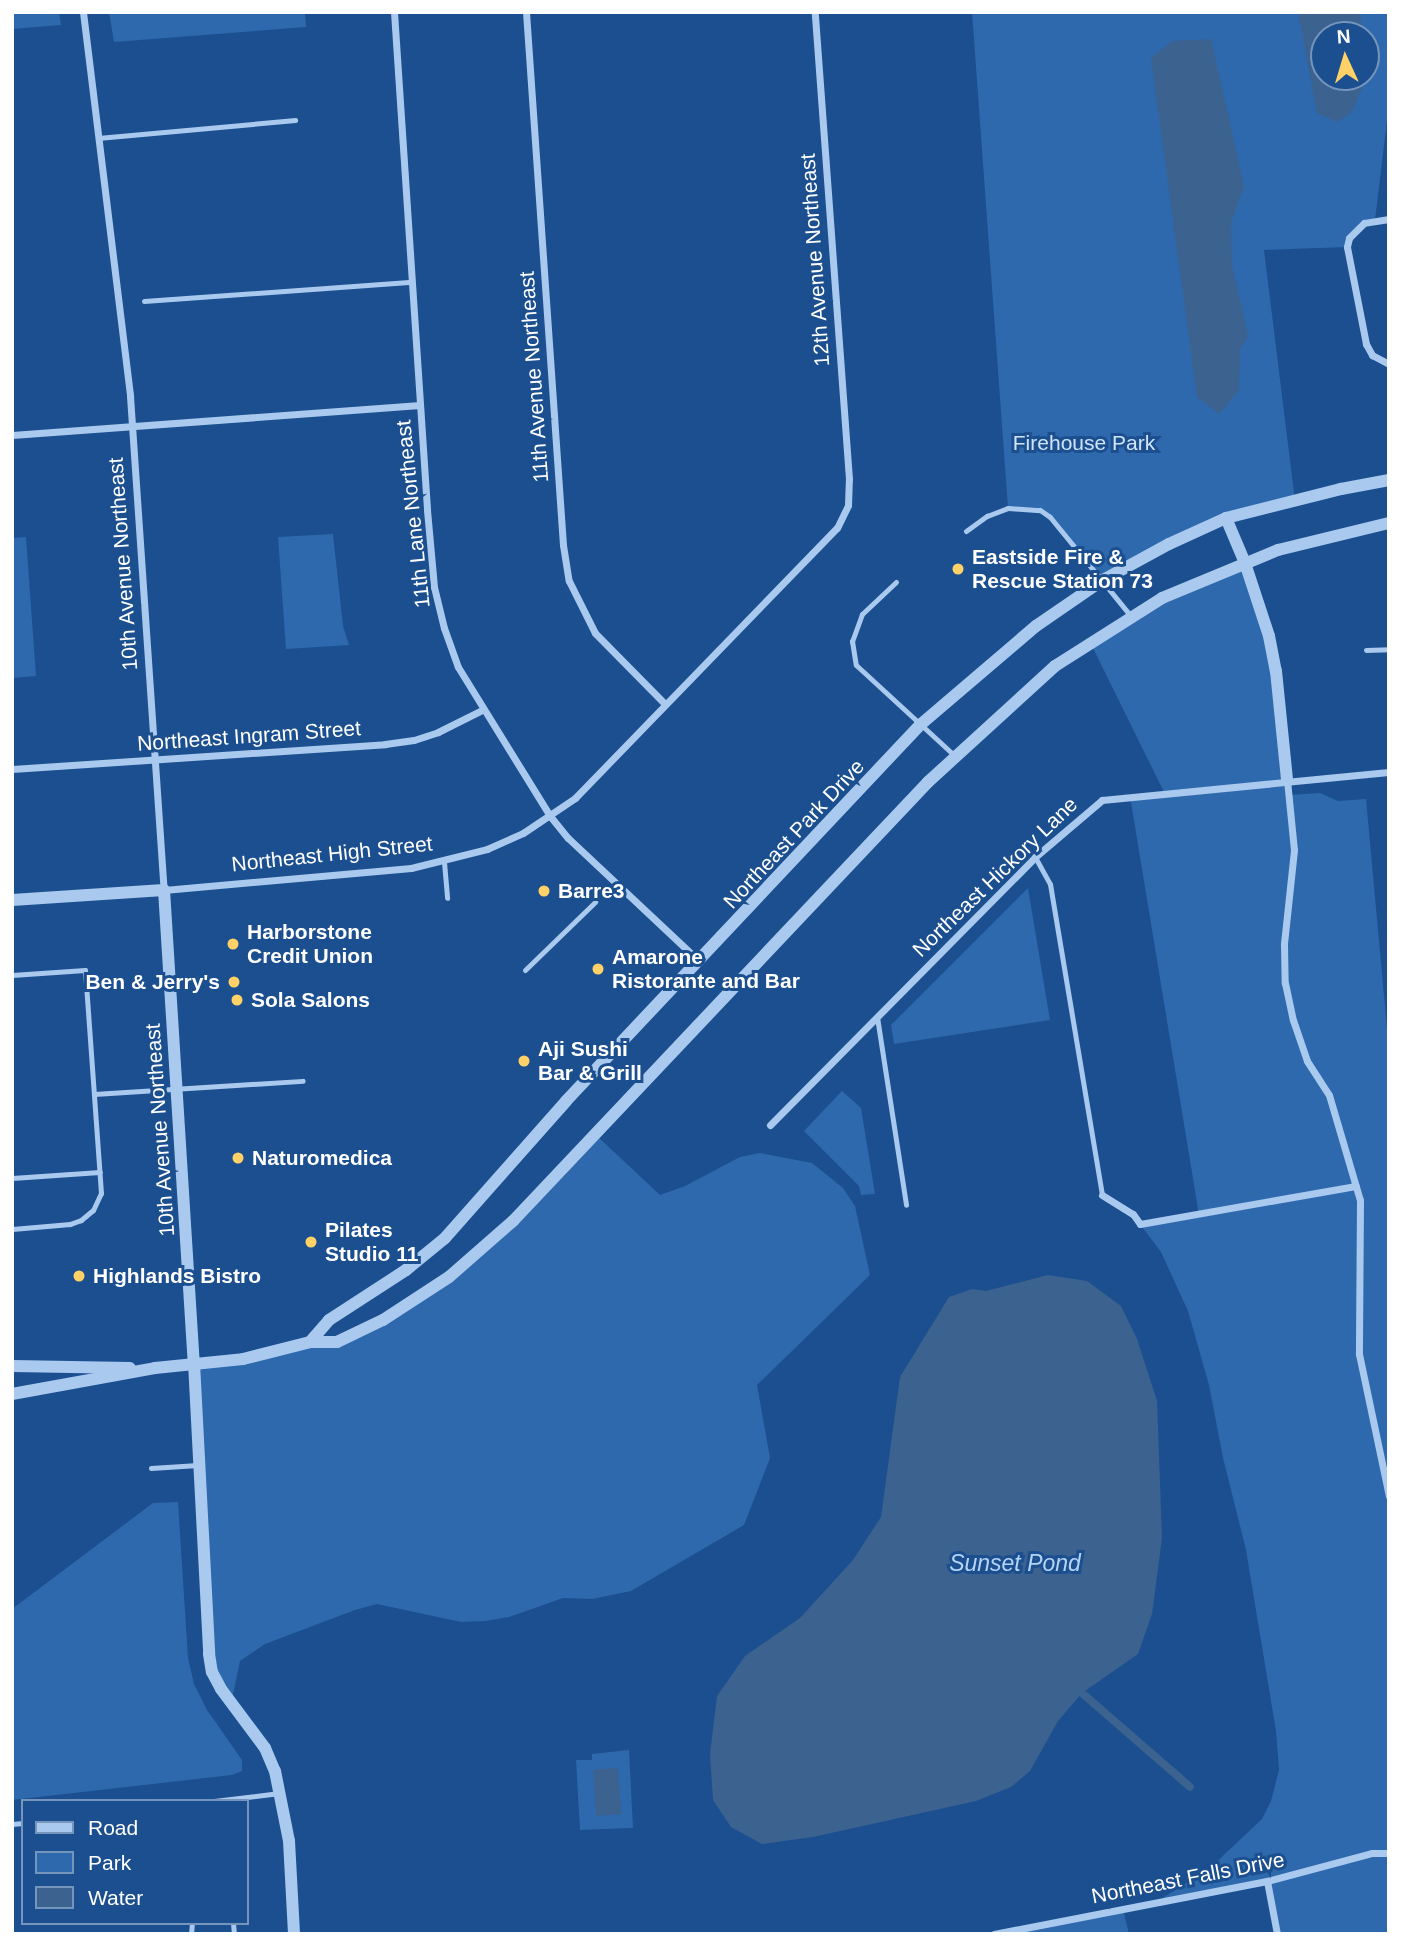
<!DOCTYPE html>
<style>
body{margin:0}
#map{position:relative;width:1401px;height:1946px;overflow:hidden;background:#1b4f8f;font-family:Arial,sans-serif}
div>[style]{position:absolute}
.green>*{inset:0;background:#2e69ad}
.water>*{inset:0;background:#3c6290;transform-origin:0 0}
.stream>*{height:8px;margin:-4px;padding:0 4px;transform-origin:4px;border-radius:4px;background:#3c6290}
.service>*{height:5px;margin:-2.5px;padding:0 2.5px;transform-origin:2.5px;border-radius:2.5px;background:#a9c9ee}
.minor>*{height:7px;margin:-3.5px;padding:0 3.5px;transform-origin:3.5px;border-radius:3.5px;background:#a9c9ee}
.tertiary>*{height:12px;margin:-6px;padding:0 6px;transform-origin:6px;border-radius:6px;background:#a9c9ee}
.dots>*{width:19px;height:19px;translate:-50% -50%;box-sizing:border-box;border:4px solid #1b4f8f;border-radius:50%}
span{translate:-50% -50%;white-space:nowrap;text-align:center;line-height:1.15;-webkit-text-stroke:6px #1b4f8f;paint-order:stroke}
.street-label{font-size:21px;color:#fff}
.park-label{font-size:21px;color:#cfe3fa}
.poi-label{font-size:21px;color:#fff;font-weight:700}
.left{translate:0 -50%;text-align:left}
.right{translate:-100% -50%;text-align:right}
.water-label{font-size:23px;color:#b5d3f5;font-style:italic}
.frame{position:absolute;inset:0;border:14px solid #fff;pointer-events:none}
.legend{position:absolute;left:21px;top:1799px;width:228px;height:126px;box-sizing:border-box;background:#1b4f8f;border:2px solid #7695bc;margin:0;padding:9px 12px;list-style:none;font-size:21px;color:#fff}
.legend li{display:flex;align-items:center;gap:14px;height:35px}
.legend b{width:35px;border:2px solid #7695bc}
.north{position:absolute;left:1310px;top:21px;width:70px;height:70px;box-sizing:border-box;background:#1b4f8f;border:2px solid #7695bc;border-radius:50%;rotate:356deg;font-size:19px;font-weight:700;line-height:28px;text-align:center;color:#fff}
.north::after{content:'';display:block;margin:auto;width:24px;height:32px;background:#ffd166;clip-path:polygon(50% 0,100% 100%,50% 72%,0 100%)}
</style>
<div id="map">
<div class="green">
<div style="clip-path:polygon(12px 12px,59px 12px,61px 25px,12px 29px)"></div>
<div style="clip-path:polygon(109px 12px,305px 12px,306px 27px,114px 42px)"></div>
<div style="clip-path:polygon(evenodd,972px 12px,1389px 12px,1389px 104px,1375px 220px,1364px 223px,1347px 247px,1264px 250px,1295px 501px,1226px 518px,1103px 580px,1050px 517px,1039px 510px,1008px 508px,972px 12px,1324px 35px,1366px 35px,1366px 77px,1324px 77px,1324px 35px)"></div>
<div style="clip-path:polygon(333px 534px,343px 626px,349px 645px,286px 649px,278px 537px)"></div>
<div style="clip-path:polygon(26px 537px,36px 676px,12px 678px,12px 538px)"></div>
<div style="clip-path:polygon(1245px 563px,1269px 636px,1288px 795px,1320px 793px,1338px 801px,1366px 799px,1389px 1050px,1389px 1934px,1277px 1934px,1267px 1881px,1155px 1903px,1211px 1867px,1262px 1819px,1271px 1801px,1279px 1770px,1276px 1731px,1246px 1550px,1223px 1458px,1209px 1385px,1188px 1311px,1161px 1252px,1140px 1224px,1199px 1215px,1130px 796px,1164px 792px,1090px 642px,1130px 615px)"></div>
<div style="clip-path:polygon(1028px 888px,1050px 1020px,894px 1044px,891px 1025px)"></div>
<div style="clip-path:polygon(842px 1091px,861px 1108px,875px 1194px,861px 1195px,859px 1186px,804px 1131px)"></div>
<div style="clip-path:polygon(596px 1135px,660px 1195px,685px 1186px,740px 1157px,760px 1153px,812px 1163px,843px 1188px,855px 1206px,870px 1275px,757px 1385px,770px 1458px,744px 1525px,631px 1591px,592px 1599px,563px 1598px,509px 1617px,485px 1621px,461px 1622px,377px 1604px,355px 1610px,265px 1644px,240px 1661px,231px 1704px,212px 1672px,194px 1363px,337px 1342px,449px 1277px)"></div>
<div style="clip-path:polygon(178px 1502px,188px 1658px,194px 1684px,207px 1710px,242px 1760px,242px 1771px,232px 1775px,12px 1800px,12px 1609px,153px 1503px)"></div>
<div style="clip-path:polygon(629px 1750px,633px 1828px,580px 1830px,576px 1760px,592px 1760px,592px 1754px)"></div>
<div style="clip-path:polygon(1123px 1909px,1129px 1934px,994px 1934px)"></div>
</div>
<div class="water">
<div style="clip-path:polygon(1298px 12px,1360px 12px,1363px 35px,1324px 35px,1324px 77px,1366px 77px,1366px 67px,1367px 76px,1352px 112px,1338px 122px,1317px 113px)"></div>
<div style="clip-path:polygon(1211px 39px,1244px 186px,1231px 223px,1232px 265px,1248px 336px,1240px 349px,1239px 390px,1219px 414px,1197px 397px,1151px 58px,1172px 41px)"></div>
<div style="clip-path:polygon(1048px 1275px,1087px 1281px,1121px 1306px,1137px 1339px,1157px 1401px,1162px 1538px,1152px 1614px,1138px 1654px,1082px 1693px,1058px 1721px,1030px 1771px,1011px 1787px,976px 1801px,813px 1837px,762px 1844px,731px 1827px,713px 1800px,710px 1754px,717px 1696px,745px 1656px,800px 1618px,853px 1560px,881px 1517px,900px 1377px,949px 1297px,972px 1289px,986px 1291px)"></div>
<div style="left:618px;top:1768px;width:46px;height:25px;rotate:86deg"></div>
</div>
<div class="stream">
<div style="left:1082px;top:1693px;width:143px;rotate:41deg"></div>
</div>
<div class="service">
<div style="left:98px;top:138px;width:198px;rotate:-5.2deg"></div>
<div style="left:144px;top:301px;width:269px;rotate:-4.1deg"></div>
<div style="left:966px;top:531px;width:26px;rotate:-36deg"></div>
<div style="left:987px;top:516px;width:22px;rotate:-21deg"></div>
<div style="left:1008px;top:508px;width:32px;rotate:4deg"></div>
<div style="left:1040px;top:510px;width:12px;rotate:35deg"></div>
<div style="left:1050px;top:517px;width:127px;rotate:50.8deg"></div>
<div style="left:896px;top:582px;width:47px;rotate:136.7deg"></div>
<div style="left:862px;top:614px;width:29px;rotate:110deg"></div>
<div style="left:852px;top:641px;width:24px;rotate:81deg"></div>
<div style="left:856px;top:665px;width:133px;rotate:42.6deg"></div>
<div style="left:1366px;top:650px;width:23px;rotate:-2deg"></div>
<div style="left:1035px;top:857px;width:31px;rotate:61deg"></div>
<div style="left:1050px;top:884px;width:315px;rotate:80.5deg"></div>
<div style="left:444px;top:862px;width:36px;rotate:85deg"></div>
<div style="left:525px;top:970px;width:98px;rotate:-44.2deg"></div>
<div style="left:12px;top:975px;width:73px;rotate:-3.9deg"></div>
<div style="left:85px;top:970px;width:224px;rotate:85.9deg"></div>
<div style="left:101px;top:1193px;width:19px;rotate:115deg"></div>
<div style="left:93px;top:1210px;width:16px;rotate:140deg"></div>
<div style="left:81px;top:1220px;width:12px;rotate:160deg"></div>
<div style="left:70px;top:1224px;width:58px;rotate:175.1deg"></div>
<div style="left:877px;top:1017px;width:190px;rotate:81.2deg"></div>
<div style="left:94px;top:1094px;width:209px;rotate:-3.6deg"></div>
<div style="left:12px;top:1178px;width:88px;rotate:-3.9deg"></div>
<div style="left:151px;top:1468px;width:47px;rotate:-3.7deg"></div>
<div style="left:214px;top:1801px;width:66px;rotate:-6.9deg"></div>
<div style="left:12px;top:1824px;width:11px;rotate:-5deg"></div>
<div style="left:233px;top:1923px;width:11px;rotate:85deg"></div>
<div style="left:191px;top:1934px;width:11px;rotate:-85deg"></div>
</div>
<div class="minor">
<div style="left:83px;top:12px;width:387px;rotate:83deg"></div>
<div style="left:130px;top:396px;width:495px;rotate:86.1deg"></div>
<div style="left:164px;top:890px;width:248px;rotate:-5.1deg"></div>
<div style="left:411px;top:868px;width:78px;rotate:-14deg"></div>
<div style="left:487px;top:849px;width:39px;rotate:-24deg"></div>
<div style="left:523px;top:833px;width:63px;rotate:-33.9deg"></div>
<div style="left:575px;top:798px;width:376px;rotate:-45.9deg"></div>
<div style="left:837px;top:528px;width:25px;rotate:-64deg"></div>
<div style="left:848px;top:505px;width:26px;rotate:-88deg"></div>
<div style="left:849px;top:479px;width:468px;rotate:-94.2deg"></div>
<div style="left:394px;top:12px;width:499px;rotate:86.2deg"></div>
<div style="left:427px;top:510px;width:77px;rotate:84.8deg"></div>
<div style="left:434px;top:587px;width:42px;rotate:76.3deg"></div>
<div style="left:444px;top:628px;width:41px;rotate:70.3deg"></div>
<div style="left:458px;top:667px;width:175px;rotate:58.3deg"></div>
<div style="left:550px;top:816px;width:28px;rotate:51deg"></div>
<div style="left:568px;top:838px;width:181px;rotate:43.2deg"></div>
<div style="left:526px;top:12px;width:534px;rotate:86.03deg"></div>
<div style="left:563px;top:545px;width:36px;rotate:81deg"></div>
<div style="left:569px;top:581px;width:58px;rotate:63.4deg"></div>
<div style="left:595px;top:633px;width:100px;rotate:45.4deg"></div>
<div style="left:1389px;top:219px;width:25px;rotate:171deg"></div>
<div style="left:1364px;top:223px;width:21px;rotate:135deg"></div>
<div style="left:1349px;top:238px;width:9px;rotate:103deg"></div>
<div style="left:1347px;top:247px;width:99px;rotate:78.9deg"></div>
<div style="left:1366px;top:344px;width:13px;rotate:61deg"></div>
<div style="left:1372px;top:355px;width:19px;rotate:28deg"></div>
<div style="left:12px;top:435px;width:409px;rotate:-4.2deg"></div>
<div style="left:12px;top:769px;width:374px;rotate:-3.8deg"></div>
<div style="left:385px;top:744px;width:29px;rotate:-8deg"></div>
<div style="left:414px;top:740px;width:25px;rotate:-18deg"></div>
<div style="left:438px;top:732px;width:49px;rotate:-26.6deg"></div>
<div style="left:1287px;top:780px;width:70px;rotate:84.3deg"></div>
<div style="left:1294px;top:850px;width:95px;rotate:96.1deg"></div>
<div style="left:1284px;top:944px;width:39px;rotate:89deg"></div>
<div style="left:1285px;top:983px;width:38px;rotate:78deg"></div>
<div style="left:1293px;top:1020px;width:43px;rotate:71.1deg"></div>
<div style="left:1307px;top:1061px;width:40px;rotate:57.1deg"></div>
<div style="left:1329px;top:1095px;width:109px;rotate:73.6deg"></div>
<div style="left:1360px;top:1200px;width:154px;rotate:90.4deg"></div>
<div style="left:1359px;top:1354px;width:145px;rotate:78.1deg"></div>
<div style="left:770px;top:1125px;width:377px;rotate:-45.3deg"></div>
<div style="left:1035px;top:857px;width:88px;rotate:-40.4deg"></div>
<div style="left:1102px;top:800px;width:288px;rotate:-5.6deg"></div>
<div style="left:1102px;top:1195px;width:36px;rotate:32deg"></div>
<div style="left:1133px;top:1214px;width:12px;rotate:55deg"></div>
<div style="left:1140px;top:1224px;width:219px;rotate:-10deg"></div>
<div style="left:1267px;top:1881px;width:54px;rotate:79.3deg"></div>
<div style="left:994px;top:1934px;width:278px;rotate:-11deg"></div>
<div style="left:1267px;top:1881px;width:109px;rotate:-14.9deg"></div>
<div style="left:1372px;top:1853px;width:17px"></div>
</div>
<div class="tertiary">
<div style="left:1226px;top:518px;width:49px;rotate:67.1deg"></div>
<div style="left:1245px;top:563px;width:77px;rotate:71.8deg"></div>
<div style="left:1269px;top:636px;width:36px;rotate:79deg"></div>
<div style="left:1276px;top:671px;width:110px;rotate:84.2deg"></div>
<div style="left:12px;top:900px;width:152px;rotate:-3.8deg"></div>
<div style="left:164px;top:890px;width:474px;rotate:86.4deg"></div>
<div style="left:194px;top:1363px;width:291px;rotate:87deg"></div>
<div style="left:209px;top:1654px;width:18px;rotate:81deg"></div>
<div style="left:212px;top:1672px;width:19px;rotate:62deg"></div>
<div style="left:221px;top:1689px;width:74px;rotate:53.3deg"></div>
<div style="left:265px;top:1748px;width:25px;rotate:67deg"></div>
<div style="left:275px;top:1771px;width:71px;rotate:78.7deg"></div>
<div style="left:289px;top:1841px;width:93px;rotate:86.9deg"></div>
<div style="left:310px;top:1342px;width:29px;rotate:-49deg"></div>
<div style="left:329px;top:1320px;width:92px;rotate:-33deg"></div>
<div style="left:406px;top:1270px;width:50px;rotate:-39.4deg"></div>
<div style="left:445px;top:1238px;width:183px;rotate:-48.5deg"></div>
<div style="left:566px;top:1101px;width:516px;rotate:-46.73deg"></div>
<div style="left:920px;top:725px;width:153px;rotate:-40.5deg"></div>
<div style="left:1036px;top:626px;width:81px;rotate:-34.5deg"></div>
<div style="left:1103px;top:580px;width:75px;rotate:-28.6deg"></div>
<div style="left:1169px;top:544px;width:63px;rotate:-24.5deg"></div>
<div style="left:1226px;top:518px;width:119px;rotate:-14.2deg"></div>
<div style="left:1341px;top:489px;width:49px;rotate:-10.6deg"></div>
<div style="left:12px;top:1366px;width:118px;rotate:1deg"></div>
<div style="left:12px;top:1394px;width:145px;rotate:-10.3deg"></div>
<div style="left:155px;top:1368px;width:88px;rotate:-5.8deg"></div>
<div style="left:243px;top:1359px;width:69px;rotate:-14.2deg"></div>
<div style="left:310px;top:1342px;width:27px"></div>
<div style="left:337px;top:1342px;width:51px;rotate:-25.6deg"></div>
<div style="left:383px;top:1320px;width:79px;rotate:-33.1deg"></div>
<div style="left:449px;top:1277px;width:85px;rotate:-41.2deg"></div>
<div style="left:513px;top:1221px;width:604px;rotate:-46.61deg"></div>
<div style="left:928px;top:782px;width:172px;rotate:-42.4deg"></div>
<div style="left:1055px;top:666px;width:127px;rotate:-32.4deg"></div>
<div style="left:1162px;top:598px;width:126px;rotate:-22.5deg"></div>
<div style="left:1278px;top:550px;width:114px;rotate:-13.7deg"></div>
</div>
<div class="dots">
<div style="left:958px;top:569px;background:#ffd166"></div>
<div style="left:544px;top:891px;background:#ffd166"></div>
<div style="left:233px;top:944px;background:#ffd166"></div>
<div style="left:598px;top:969px;background:#ffd166"></div>
<div style="left:234px;top:982px;background:#ffd166"></div>
<div style="left:237px;top:1000px;background:#ffd166"></div>
<div style="left:524px;top:1061px;background:#ffd166"></div>
<div style="left:238px;top:1158px;background:#ffd166"></div>
<div style="left:311px;top:1242px;background:#ffd166"></div>
<div style="left:79px;top:1276px;background:#ffd166"></div>
</div>
<div class="street-label">
<span style="left:815px;top:260px;rotate:-94deg">12th Avenue Northeast</span>
<span style="left:534px;top:377px;rotate:-94deg">11th Avenue Northeast</span>
<span style="left:413px;top:514px;rotate:-96deg">11th Lane Northeast</span>
<span style="left:123px;top:564px;rotate:-94deg">10th Avenue Northeast</span>
<span style="left:249px;top:736px;rotate:-4deg">Northeast Ingram Street</span>
<span style="left:794px;top:834px;rotate:-47deg">Northeast Park Drive</span>
<span style="left:332px;top:854px;rotate:-6deg">Northeast High Street</span>
<span style="left:995px;top:877px;rotate:-44deg">Northeast Hickory Lane</span>
<span style="left:160px;top:1130px;rotate:-94deg">10th Avenue Northeast</span>
<span style="left:1188px;top:1878px;rotate:-11deg">Northeast Falls Drive</span>
</div>
<div class="park-label">
<span style="left:1084px;top:443px">Firehouse Park</span>
</div>
<div class="poi-label">
<span class="left" style="left:972px;top:569px">Eastside Fire &amp;<br>Rescue Station 73</span>
<span class="left" style="left:558px;top:891px">Barre3</span>
<span class="left" style="left:247px;top:944px">Harborstone<br>Credit Union</span>
<span class="left" style="left:612px;top:969px">Amarone<br>Ristorante and Bar</span>
<span class="right" style="left:220px;top:982px">Ben &amp; Jerry's</span>
<span class="left" style="left:251px;top:1000px">Sola Salons</span>
<span class="left" style="left:538px;top:1061px">Aji Sushi<br>Bar &amp; Grill</span>
<span class="left" style="left:252px;top:1158px">Naturomedica</span>
<span class="left" style="left:325px;top:1242px">Pilates<br>Studio 11</span>
<span class="left" style="left:93px;top:1276px">Highlands Bistro</span>
</div>
<div class="water-label">
<span style="left:1015px;top:1563px">Sunset Pond</span>
</div>
<div class="frame"></div>
<ul class="legend">
<li><b style="height:9px;background:#a9c9ee"></b>Road</li>
<li><b style="height:19px;background:#2e69ad"></b>Park</li>
<li><b style="height:19px;background:#3c6290"></b>Water</li>
</ul>
<div class="north">N</div>
</div>
